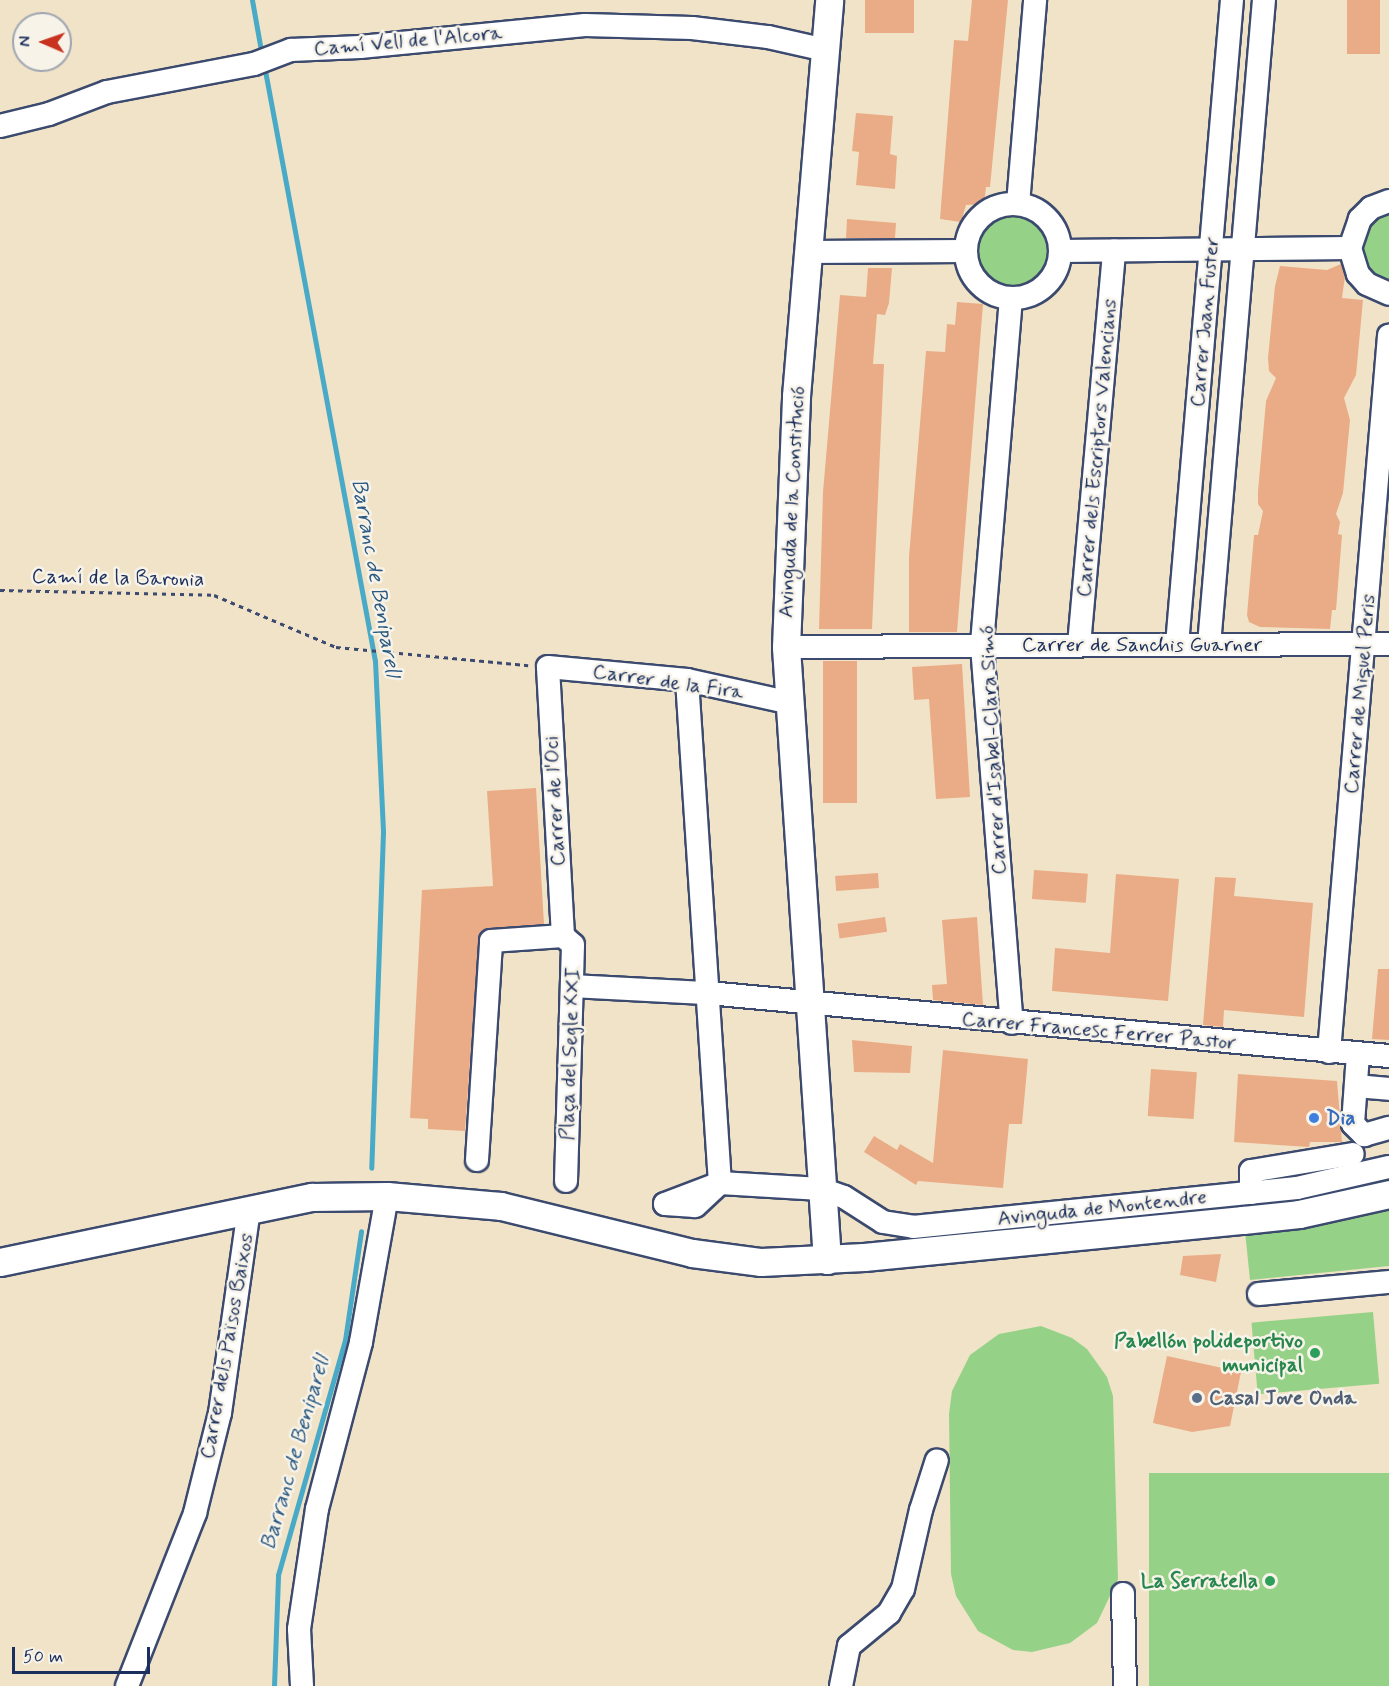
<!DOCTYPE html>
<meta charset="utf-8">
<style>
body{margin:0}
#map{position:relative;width:1389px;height:1686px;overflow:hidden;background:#f1e3c7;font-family:Mynerve,sans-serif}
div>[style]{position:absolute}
.green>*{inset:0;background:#95d288;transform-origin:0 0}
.round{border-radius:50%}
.stream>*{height:5px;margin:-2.5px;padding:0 2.5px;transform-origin:2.5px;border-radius:2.5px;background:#48aac7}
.building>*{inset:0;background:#eaac86;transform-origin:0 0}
.path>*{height:3px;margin-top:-1.5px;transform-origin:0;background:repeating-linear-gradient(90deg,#3b4a6e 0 4.5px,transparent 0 9px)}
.roads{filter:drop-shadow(2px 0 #3b4a6e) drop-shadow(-2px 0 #3b4a6e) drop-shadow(0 2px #3b4a6e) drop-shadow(0 -2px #3b4a6e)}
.minor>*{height:22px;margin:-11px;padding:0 11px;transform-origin:11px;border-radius:11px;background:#fff}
.minor>.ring{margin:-11px;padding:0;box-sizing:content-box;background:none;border:22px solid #fff;border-radius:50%}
.major>*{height:27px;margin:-13.5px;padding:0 13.5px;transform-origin:13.5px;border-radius:13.5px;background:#fff}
.dots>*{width:16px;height:16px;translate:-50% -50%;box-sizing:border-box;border:3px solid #f7f3e8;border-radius:50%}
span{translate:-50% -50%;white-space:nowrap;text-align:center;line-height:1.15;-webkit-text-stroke:5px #f7f3e8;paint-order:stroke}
.street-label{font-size:21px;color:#1b2f5e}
.shop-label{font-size:21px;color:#366cbe;font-weight:700}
.left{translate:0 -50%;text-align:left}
.leisure-label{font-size:21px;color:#27864d;font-weight:700}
.right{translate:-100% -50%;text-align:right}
.service-label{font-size:21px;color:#4e5e75;font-weight:700}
.water-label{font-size:22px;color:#2b5a83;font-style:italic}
.north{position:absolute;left:12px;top:12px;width:60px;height:60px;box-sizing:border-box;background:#f7f3e8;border:2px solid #9fa5b1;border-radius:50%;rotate:272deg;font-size:16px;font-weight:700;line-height:24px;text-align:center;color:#1b2f5e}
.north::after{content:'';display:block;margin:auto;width:21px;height:27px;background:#c8321e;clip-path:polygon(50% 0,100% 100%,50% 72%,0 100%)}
.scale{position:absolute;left:12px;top:1647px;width:138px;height:27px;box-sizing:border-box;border:3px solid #1b2f5e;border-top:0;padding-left:8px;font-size:18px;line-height:21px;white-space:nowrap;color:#1b2f5e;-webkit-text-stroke:4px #f7f3e8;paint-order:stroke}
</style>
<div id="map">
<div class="green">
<div style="clip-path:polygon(1389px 212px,1389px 285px,1365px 268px,1360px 243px,1372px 221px)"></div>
<div class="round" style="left:976px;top:212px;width:76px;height:76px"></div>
<div style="clip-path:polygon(1389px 1205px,1389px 1266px,1250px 1280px,1245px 1231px)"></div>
<div style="left:1373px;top:1312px;width:72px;height:122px;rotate:85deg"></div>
<div style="clip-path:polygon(1041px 1326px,1072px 1338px,1087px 1349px,1107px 1377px,1113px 1396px,1118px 1579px,1097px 1623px,1070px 1643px,1032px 1652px,1013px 1650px,978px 1631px,956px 1596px,951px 1574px,949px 1414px,952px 1391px,970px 1355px,999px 1334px)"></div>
<div style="left:1389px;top:1473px;width:213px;height:240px;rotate:90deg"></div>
</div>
<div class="stream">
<div style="left:252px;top:0;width:57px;rotate:79.9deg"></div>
<div style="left:264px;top:65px;width:606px;rotate:79.45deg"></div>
<div style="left:375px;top:661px;width:171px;rotate:87.3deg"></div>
<div style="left:383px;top:832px;width:336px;rotate:92deg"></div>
<div style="left:274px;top:1686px;width:111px;rotate:-87.9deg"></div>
<div style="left:278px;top:1575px;width:244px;rotate:-74.1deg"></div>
<div style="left:345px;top:1340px;width:110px;rotate:-81.6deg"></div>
</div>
<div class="building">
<div style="left:865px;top:0;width:49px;height:33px"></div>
<div style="clip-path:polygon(972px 0,1008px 0,990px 187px,986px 187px,984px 204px,966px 205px,961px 222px,940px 219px,954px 40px,968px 41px)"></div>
<div style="left:1347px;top:0;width:33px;height:54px"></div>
<div style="clip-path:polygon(856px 113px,893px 116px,890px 154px,897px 156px,895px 189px,856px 185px,859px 152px,852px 151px)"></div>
<div style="clip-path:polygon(847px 219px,896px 223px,895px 238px,846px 238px)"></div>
<div style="clip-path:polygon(1341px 264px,1345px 276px,1342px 298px,1363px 300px,1356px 375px,1344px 398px,1350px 420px,1343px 493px,1336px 514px,1340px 522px,1338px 534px,1342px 535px,1336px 610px,1332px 610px,1330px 629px,1260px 627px,1249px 622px,1247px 615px,1254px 535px,1258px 535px,1263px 511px,1258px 504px,1258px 491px,1266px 401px,1276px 378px,1269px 371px,1268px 358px,1275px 286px,1280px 266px,1327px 270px)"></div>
<div style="clip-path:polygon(868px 268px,892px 268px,889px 303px,885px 315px,877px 314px,873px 364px,884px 364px,872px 629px,819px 629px,823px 492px,840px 295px,866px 297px)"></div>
<div style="clip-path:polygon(957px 302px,983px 304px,957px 632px,909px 632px,909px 557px,926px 351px,945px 352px,947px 324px,955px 325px)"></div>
<div style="left:823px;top:661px;width:34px;height:142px"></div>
<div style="clip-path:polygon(962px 664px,970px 797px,936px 799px,929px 699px,914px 700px,912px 667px)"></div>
<div style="clip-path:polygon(536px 788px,544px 924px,490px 928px,479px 935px,465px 1131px,428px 1129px,428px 1119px,410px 1118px,422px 890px,493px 886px,487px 791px)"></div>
<div style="left:1034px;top:870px;width:54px;height:29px;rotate:4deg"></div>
<div style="left:878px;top:873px;width:15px;height:43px;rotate:86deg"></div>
<div style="clip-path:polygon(1116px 874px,1179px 879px,1168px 1001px,1052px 991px,1055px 948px,1110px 953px)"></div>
<div style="clip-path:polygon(1215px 877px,1236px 878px,1234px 896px,1313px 903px,1304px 1017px,1224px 1010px,1223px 1027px,1203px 1025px)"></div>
<div style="left:885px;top:917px;width:15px;height:48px;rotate:82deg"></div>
<div style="clip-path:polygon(977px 917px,983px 1005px,933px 1000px,932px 985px,947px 984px,942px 920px)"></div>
<div style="clip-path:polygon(1378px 969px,1389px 969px,1389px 1040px,1372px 1039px)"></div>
<div style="clip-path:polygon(852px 1040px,912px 1046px,910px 1073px,854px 1072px)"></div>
<div style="clip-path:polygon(943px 1050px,1028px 1059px,1022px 1124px,1009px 1124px,1003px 1188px,918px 1181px,916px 1185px,864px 1152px,874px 1136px,897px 1150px,900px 1144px,933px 1163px)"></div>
<div style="left:1151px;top:1069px;width:46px;height:47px;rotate:4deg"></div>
<div style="clip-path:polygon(1238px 1074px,1337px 1081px,1342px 1142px,1310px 1142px,1309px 1147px,1234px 1142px)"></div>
<div style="clip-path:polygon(1221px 1254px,1216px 1282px,1180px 1275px,1183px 1256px)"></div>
<div style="clip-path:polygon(1167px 1356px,1241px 1372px,1230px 1426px,1192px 1432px,1153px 1423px)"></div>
</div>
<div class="path">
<div style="left:0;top:590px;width:214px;rotate:1.3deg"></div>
<div style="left:214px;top:595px;width:133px;rotate:23.1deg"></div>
<div style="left:336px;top:647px;width:193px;rotate:5.4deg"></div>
</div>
<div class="roads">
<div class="minor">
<div style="left:0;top:126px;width:50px;rotate:-13.8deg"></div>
<div style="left:49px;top:114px;width:62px;rotate:-20.8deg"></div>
<div style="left:107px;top:92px;width:150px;rotate:-10.8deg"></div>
<div style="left:254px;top:64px;width:40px;rotate:-21deg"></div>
<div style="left:291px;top:50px;width:69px;rotate:-2.5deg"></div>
<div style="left:360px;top:47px;width:226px;rotate:-5.6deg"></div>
<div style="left:585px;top:25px;width:107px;rotate:1.6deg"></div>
<div style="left:692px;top:28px;width:77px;rotate:6.8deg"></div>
<div style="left:768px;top:37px;width:58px;rotate:12.8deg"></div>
<div style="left:1389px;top:201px;width:19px;rotate:159deg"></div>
<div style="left:1371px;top:208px;width:16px;rotate:135deg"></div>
<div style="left:1360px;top:219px;width:31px;rotate:109deg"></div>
<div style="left:1350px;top:248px;width:27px;rotate:73deg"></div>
<div style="left:1358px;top:274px;width:13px;rotate:48deg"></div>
<div style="left:1367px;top:284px;width:24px;rotate:24deg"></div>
<div style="left:1018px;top:204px;width:205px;rotate:-85.2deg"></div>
<div class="ring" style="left:966px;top:204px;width:72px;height:72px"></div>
<div style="left:1060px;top:251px;width:290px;rotate:-0.6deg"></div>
<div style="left:808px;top:252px;width:158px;rotate:-0.4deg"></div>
<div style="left:1011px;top:298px;width:349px;rotate:94.8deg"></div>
<div style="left:982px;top:646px;width:378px;rotate:85.5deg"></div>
<div style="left:1079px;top:645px;width:396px;rotate:-84.9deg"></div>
<div style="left:1177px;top:645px;width:647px;rotate:-85.13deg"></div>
<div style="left:1209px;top:645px;width:647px;rotate:-85.13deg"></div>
<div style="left:786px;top:647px;width:603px;rotate:-0.29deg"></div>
<div style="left:687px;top:680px;width:504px;rotate:86.25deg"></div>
<div style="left:563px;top:936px;width:269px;rotate:-93.2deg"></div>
<div style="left:548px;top:667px;width:140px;rotate:5.3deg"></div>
<div style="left:687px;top:680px;width:102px;rotate:12.4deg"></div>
<div style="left:573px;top:986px;width:135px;rotate:3deg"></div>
<div style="left:708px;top:993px;width:684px;rotate:5.29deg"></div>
<div style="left:1329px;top:1052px;width:719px;rotate:-85.21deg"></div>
<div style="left:1358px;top:1054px;width:70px;rotate:94.1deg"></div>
<div style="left:1353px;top:1124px;width:16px;rotate:45deg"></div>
<div style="left:1364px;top:1135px;width:26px;rotate:-16deg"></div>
<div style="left:1356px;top:1086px;width:33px;rotate:5deg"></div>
<div style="left:477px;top:1160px;width:219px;rotate:-86.3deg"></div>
<div style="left:491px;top:941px;width:72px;rotate:-4deg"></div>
<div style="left:563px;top:936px;width:13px;rotate:42deg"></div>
<div style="left:573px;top:945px;width:236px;rotate:91.7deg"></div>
<div style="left:720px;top:1183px;width:34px;rotate:137deg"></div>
<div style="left:695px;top:1206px;width:30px;rotate:-176deg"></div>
<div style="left:665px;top:1204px;width:59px;rotate:-20.9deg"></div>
<div style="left:720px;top:1183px;width:101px;rotate:3.4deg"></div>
<div style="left:821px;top:1189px;width:24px;rotate:19deg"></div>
<div style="left:844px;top:1197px;width:46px;rotate:32.7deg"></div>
<div style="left:883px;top:1222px;width:30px;rotate:9deg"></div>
<div style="left:913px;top:1227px;width:386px;rotate:-5.8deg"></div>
<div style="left:1297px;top:1188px;width:94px;rotate:-12.9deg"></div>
<div style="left:1251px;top:1193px;width:22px;rotate:-90deg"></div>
<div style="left:1251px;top:1171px;width:103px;rotate:-9.5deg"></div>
<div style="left:1259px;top:1294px;width:131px;rotate:-5.3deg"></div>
<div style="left:1123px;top:1594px;width:92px;rotate:88.8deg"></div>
<div style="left:127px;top:1686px;width:186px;rotate:-68.5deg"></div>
<div style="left:195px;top:1513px;width:103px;rotate:-76deg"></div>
<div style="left:220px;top:1413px;width:206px;rotate:-81.9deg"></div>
<div style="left:302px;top:1686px;width:57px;rotate:-93deg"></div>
<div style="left:299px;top:1629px;width:121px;rotate:-81.5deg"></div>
<div style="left:317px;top:1509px;width:173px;rotate:-75.2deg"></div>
<div style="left:361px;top:1342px;width:148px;rotate:-79.9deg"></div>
<div style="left:841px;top:1686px;width:41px;rotate:-78.7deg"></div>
<div style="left:849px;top:1646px;width:52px;rotate:-39.5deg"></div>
<div style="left:889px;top:1613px;width:28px;rotate:-60deg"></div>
<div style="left:903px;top:1589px;width:81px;rotate:-77.2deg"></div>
<div style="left:921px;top:1510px;width:52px;rotate:-72.3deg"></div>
</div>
<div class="major">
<div style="left:827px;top:1260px;width:614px;rotate:-93.83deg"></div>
<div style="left:786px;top:647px;width:251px;rotate:-87.7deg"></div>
<div style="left:796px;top:396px;width:397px;rotate:-85.2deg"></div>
<div style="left:0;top:1262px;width:319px;rotate:-11.8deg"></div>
<div style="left:312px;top:1197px;width:75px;rotate:-0.8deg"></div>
<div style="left:387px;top:1196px;width:114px;rotate:5deg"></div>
<div style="left:501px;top:1206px;width:197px;rotate:13.8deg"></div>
<div style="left:692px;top:1253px;width:70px;rotate:7.4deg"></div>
<div style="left:761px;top:1262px;width:103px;rotate:-2.8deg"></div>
<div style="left:864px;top:1257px;width:381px;rotate:-5.6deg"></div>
<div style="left:1243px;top:1220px;width:56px;rotate:-6.1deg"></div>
<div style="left:1299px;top:1214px;width:92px;rotate:-12.5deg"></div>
</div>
</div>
<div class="dots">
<div style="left:1314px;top:1118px;background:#3f7fe0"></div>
<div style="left:1315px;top:1353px;background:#2e9e5b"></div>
<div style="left:1197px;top:1398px;background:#5c6f8a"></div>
<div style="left:1270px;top:1581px;background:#2e9e5b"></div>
</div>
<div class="street-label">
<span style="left:408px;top:41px;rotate:-5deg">Camí Vell de l'Alcora</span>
<span style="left:1205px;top:322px;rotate:-85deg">Carrer Joan Fuster</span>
<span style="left:1097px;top:448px;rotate:-85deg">Carrer dels Escriptors Valencians</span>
<span style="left:792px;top:502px;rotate:-87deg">Avinguda de la Constitució</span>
<span style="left:118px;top:578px;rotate:1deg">Camí de la Baronia</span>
<span style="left:1142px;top:645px">Carrer de Sanchis Guarner</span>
<span style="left:668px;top:682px;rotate:8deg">Carrer de la Fira</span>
<span style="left:1360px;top:694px;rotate:-85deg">Carrer de Miquel Peris</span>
<span style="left:993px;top:750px;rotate:-93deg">Carrer d'Isabel-Clara Simó</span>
<span style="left:555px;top:801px;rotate:-93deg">Carrer de l'Oci</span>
<span style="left:1099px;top:1031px;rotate:5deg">Carrer Francesc Ferrer Pastor</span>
<span style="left:570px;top:1054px;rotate:-88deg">Plaça del Segle XXI</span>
<span style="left:1102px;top:1208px;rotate:-6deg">Avinguda de Montendre</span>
<span style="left:227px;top:1346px;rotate:-80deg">Carrer dels Països Baixos</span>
</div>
<div class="shop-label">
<span class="left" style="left:1326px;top:1118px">Dia</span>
</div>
<div class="leisure-label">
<span class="right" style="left:1303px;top:1353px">Pabellón polideportivo<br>municipal</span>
<span class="right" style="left:1258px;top:1581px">La Serratella</span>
</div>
<div class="service-label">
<span class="left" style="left:1209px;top:1398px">Casal Jove Onda</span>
</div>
<div class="water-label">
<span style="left:375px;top:578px;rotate:80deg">Barranc de Beniparell</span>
<span style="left:296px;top:1453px;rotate:-74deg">Barranc de Beniparell</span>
</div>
<div class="north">N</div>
<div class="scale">50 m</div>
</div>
